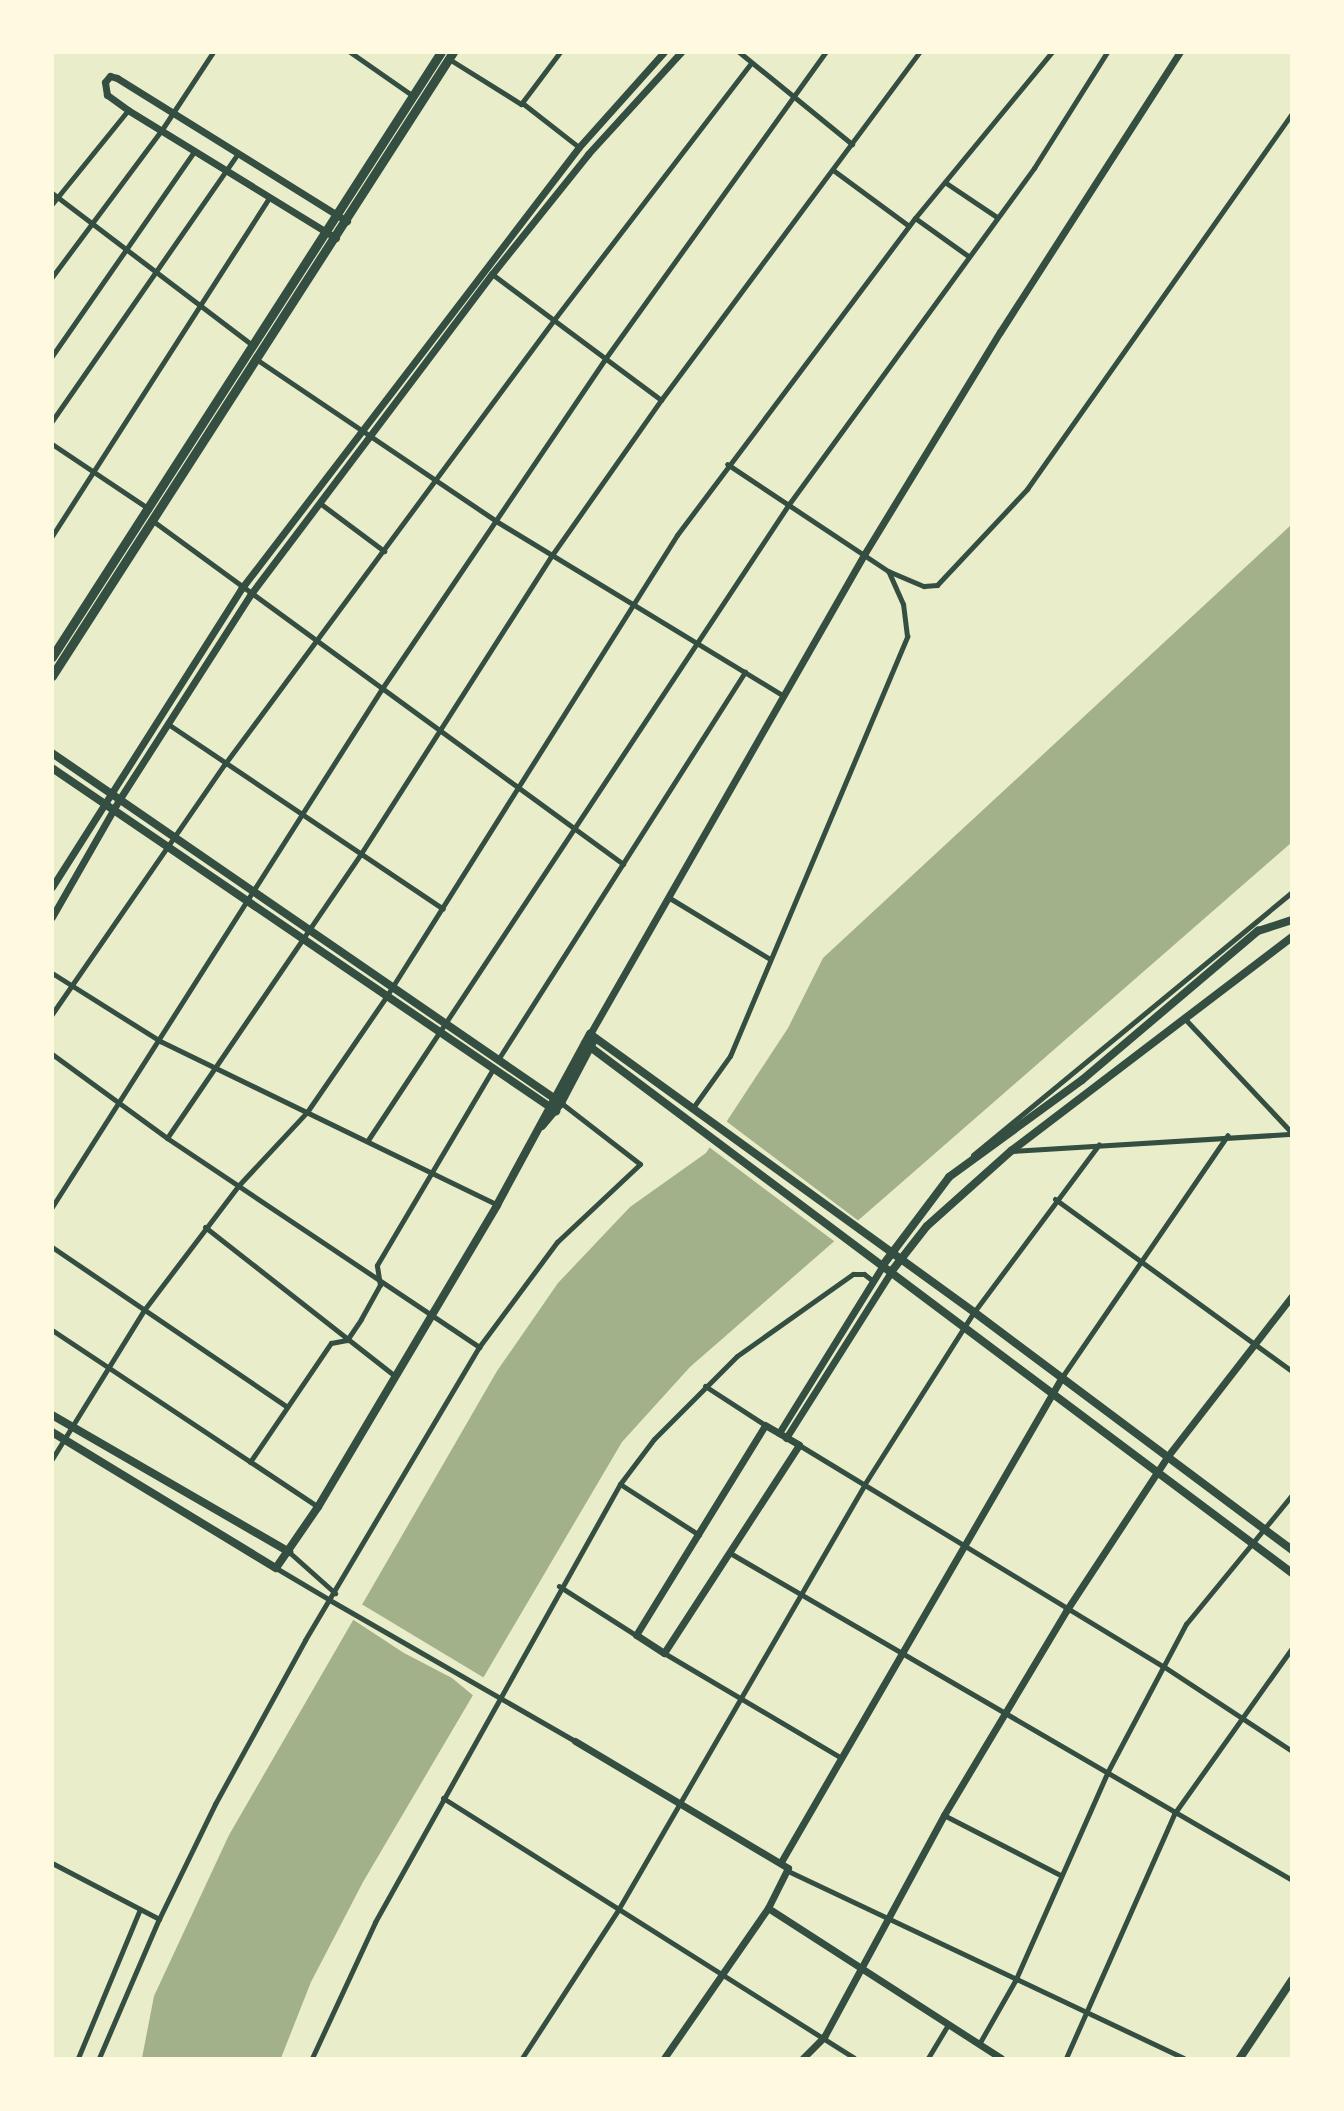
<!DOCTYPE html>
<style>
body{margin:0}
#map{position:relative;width:1344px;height:2111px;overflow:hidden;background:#e9edc9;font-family:Commissioner,sans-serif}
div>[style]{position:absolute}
.water>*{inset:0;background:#a3b18a}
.pier>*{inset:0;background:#e9edc9;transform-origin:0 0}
.pedestrian>*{height:4.5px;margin:-2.25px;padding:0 2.25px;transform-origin:2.25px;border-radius:2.25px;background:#344e41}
.minor>*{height:5px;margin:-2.5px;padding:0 2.5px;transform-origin:2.5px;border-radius:2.5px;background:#344e41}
.tertiary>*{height:7px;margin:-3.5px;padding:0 3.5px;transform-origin:3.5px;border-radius:3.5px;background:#344e41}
.secondary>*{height:8px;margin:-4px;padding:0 4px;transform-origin:4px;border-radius:4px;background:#344e41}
.primary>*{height:9px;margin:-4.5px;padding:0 4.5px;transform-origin:4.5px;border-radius:4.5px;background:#344e41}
span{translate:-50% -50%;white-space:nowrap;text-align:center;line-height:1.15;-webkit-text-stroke:6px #fefae0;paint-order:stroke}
.frame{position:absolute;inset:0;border:54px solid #fefae0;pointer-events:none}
</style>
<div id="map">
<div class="water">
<div style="clip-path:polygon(1291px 525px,1291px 843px,690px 1367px,622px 1442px,363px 1882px,311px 1982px,281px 2058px,142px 2058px,154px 1996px,229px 1835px,497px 1371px,558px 1283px,630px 1207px,706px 1153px,788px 1028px,823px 958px)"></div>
</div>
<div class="pier">
<div style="left:726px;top:1121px;width:168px;height:31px;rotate:37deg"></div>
<div style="clip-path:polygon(358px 1602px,486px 1679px,475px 1697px,452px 1678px,404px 1653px,349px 1617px)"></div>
</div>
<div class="pedestrian">
<div style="left:524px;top:104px;width:70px;rotate:38deg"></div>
<div style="left:945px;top:182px;width:63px;rotate:33.9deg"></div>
<div style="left:559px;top:1586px;width:91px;rotate:32.5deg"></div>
<div style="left:330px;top:1600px;width:283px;rotate:29.9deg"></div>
<div style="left:944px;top:1815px;width:129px;rotate:27.2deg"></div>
</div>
<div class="minor">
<div style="left:350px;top:52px;width:77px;rotate:34.9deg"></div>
<div style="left:739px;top:52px;width:146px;rotate:39.2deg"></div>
<div style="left:449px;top:59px;width:85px;rotate:32deg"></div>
<div style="left:521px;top:104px;width:65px;rotate:-53.1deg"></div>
<div style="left:833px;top:170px;width:94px;rotate:36.4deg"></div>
<div style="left:52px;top:193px;width:251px;rotate:37.2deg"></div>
<div style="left:52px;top:204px;width:121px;rotate:-51deg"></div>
<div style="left:915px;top:218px;width:65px;rotate:35.6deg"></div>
<div style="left:492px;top:274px;width:211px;rotate:36.7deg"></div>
<div style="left:52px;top:277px;width:182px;rotate:-53.3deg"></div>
<div style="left:161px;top:131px;width:95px;rotate:-56.6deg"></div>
<div style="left:52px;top:356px;width:249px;rotate:-55.2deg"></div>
<div style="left:256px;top:359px;width:290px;rotate:34deg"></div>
<div style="left:496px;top:521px;width:337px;rotate:31.3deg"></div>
<div style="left:52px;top:421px;width:324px;rotate:-55.2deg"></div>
<div style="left:52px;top:444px;width:117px;rotate:33.8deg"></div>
<div style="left:321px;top:504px;width:79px;rotate:36.7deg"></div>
<div style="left:153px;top:521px;width:582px;rotate:36.12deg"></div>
<div style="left:52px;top:536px;width:402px;rotate:-57.3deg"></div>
<div style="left:888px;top:571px;width:39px;rotate:23deg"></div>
<div style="left:924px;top:586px;width:13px;rotate:-4deg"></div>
<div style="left:937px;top:585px;width:132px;rotate:-46.8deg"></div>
<div style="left:1027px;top:489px;width:459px;rotate:-54.8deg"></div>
<div style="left:168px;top:724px;width:331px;rotate:33.9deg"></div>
<div style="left:668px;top:897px;width:119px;rotate:31.3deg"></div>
<div style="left:52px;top:973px;width:128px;rotate:32.2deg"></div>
<div style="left:160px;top:1041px;width:375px;rotate:25.9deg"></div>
<div style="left:52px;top:1014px;width:303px;rotate:-55.4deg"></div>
<div style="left:224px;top:765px;width:553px;rotate:-53.46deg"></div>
<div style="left:553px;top:321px;width:325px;rotate:-52.5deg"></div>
<div style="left:1185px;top:1019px;width:156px;rotate:46.8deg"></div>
<div style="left:52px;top:1054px;width:142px;rotate:36.1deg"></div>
<div style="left:167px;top:1138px;width:376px;rotate:33.8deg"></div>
<div style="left:499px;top:1058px;width:458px;rotate:-57.5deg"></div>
<div style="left:692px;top:1109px;width:65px;rotate:-54.4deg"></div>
<div style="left:730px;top:1056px;width:456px;rotate:-67.1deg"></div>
<div style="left:907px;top:636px;width:32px;rotate:-97deg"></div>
<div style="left:903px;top:604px;width:36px;rotate:-114deg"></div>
<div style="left:888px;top:571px;width:193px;rotate:-146.4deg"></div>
<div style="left:167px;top:1138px;width:343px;rotate:-55.7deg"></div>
<div style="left:360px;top:855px;width:356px;rotate:-57.4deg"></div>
<div style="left:552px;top:555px;width:189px;rotate:-54.9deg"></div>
<div style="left:661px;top:400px;width:433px;rotate:-53.4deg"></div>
<div style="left:368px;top:1140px;width:763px;rotate:-56.5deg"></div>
<div style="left:789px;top:504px;width:416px;rotate:-53.9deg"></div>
<div style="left:1034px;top:168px;width:137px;rotate:-57.8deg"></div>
<div style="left:1012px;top:1151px;width:281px;rotate:-3.5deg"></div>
<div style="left:973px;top:1155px;width:413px;rotate:-39.5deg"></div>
<div style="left:1055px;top:1199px;width:293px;rotate:36deg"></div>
<div style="left:52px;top:1207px;width:613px;rotate:-57.53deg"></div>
<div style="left:381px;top:690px;width:400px;rotate:-55.9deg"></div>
<div style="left:605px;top:359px;width:378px;rotate:-54.3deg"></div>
<div style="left:205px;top:1227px;width:241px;rotate:38.1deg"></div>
<div style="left:52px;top:1247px;width:283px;rotate:34.2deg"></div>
<div style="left:52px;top:1330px;width:320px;rotate:33.6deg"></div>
<div style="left:1062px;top:1377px;width:293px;rotate:-55.6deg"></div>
<div style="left:705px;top:1386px;width:72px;rotate:33deg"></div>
<div style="left:799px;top:1445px;width:426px;rotate:31.3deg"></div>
<div style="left:1163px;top:1666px;width:154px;rotate:33.4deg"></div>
<div style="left:52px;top:1459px;width:175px;rotate:-58.3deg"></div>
<div style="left:144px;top:1310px;width:156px;rotate:-52.8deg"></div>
<div style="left:238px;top:1186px;width:101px;rotate:-47deg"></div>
<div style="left:307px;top:1112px;width:140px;rotate:-55.5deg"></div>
<div style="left:386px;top:997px;width:546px;rotate:-57.79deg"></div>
<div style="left:677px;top:535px;width:396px;rotate:-53.1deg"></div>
<div style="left:915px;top:218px;width:215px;rotate:-50.5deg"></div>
<div style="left:250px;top:1462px;width:144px;rotate:-55.8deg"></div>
<div style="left:331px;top:1343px;width:16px;rotate:-11deg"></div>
<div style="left:347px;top:1340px;width:25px;rotate:-56deg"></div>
<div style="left:361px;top:1319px;width:39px;rotate:-61deg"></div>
<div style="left:380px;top:1285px;width:20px;rotate:-99deg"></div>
<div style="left:377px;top:1265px;width:228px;rotate:-59.4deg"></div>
<div style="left:620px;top:1484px;width:94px;rotate:32.8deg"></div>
<div style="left:289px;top:1552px;width:62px;rotate:41.7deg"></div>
<div style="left:730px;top:1553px;width:650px;rotate:30.19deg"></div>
<div style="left:276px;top:1568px;width:63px;rotate:30.7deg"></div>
<div style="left:664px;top:1653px;width:204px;rotate:30.6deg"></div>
<div style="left:443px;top:1798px;width:486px;rotate:32.3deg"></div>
<div style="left:52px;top:1863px;width:121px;rotate:27.6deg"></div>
<div style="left:788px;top:1871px;width:437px;rotate:25.3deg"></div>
<div style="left:979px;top:2044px;width:73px;rotate:-60.3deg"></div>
<div style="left:1015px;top:1981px;width:227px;rotate:-66.1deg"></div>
<div style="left:1107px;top:1773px;width:169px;rotate:-62.1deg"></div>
<div style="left:1186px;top:1624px;width:167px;rotate:-50.6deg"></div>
<div style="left:78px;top:2058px;width:161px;rotate:-67.4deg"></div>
<div style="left:99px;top:2058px;width:151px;rotate:-66.7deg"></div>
<div style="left:159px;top:1919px;width:128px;rotate:-64deg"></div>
<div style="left:215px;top:1804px;width:187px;rotate:-61.2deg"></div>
<div style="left:305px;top:1640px;width:341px;rotate:-59.3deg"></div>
<div style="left:479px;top:1347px;width:131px;rotate:-53.4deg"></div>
<div style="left:557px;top:1242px;width:114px;rotate:-43.2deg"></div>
<div style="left:640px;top:1164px;width:100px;rotate:-142.3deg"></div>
<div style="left:312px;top:2058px;width:150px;rotate:-65.1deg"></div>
<div style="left:375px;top:1922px;width:502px;rotate:-60.78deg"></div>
<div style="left:620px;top:1484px;width:56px;rotate:-52.9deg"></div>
<div style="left:654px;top:1439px;width:117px;rotate:-45deg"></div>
<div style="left:737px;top:1356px;width:142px;rotate:-35.3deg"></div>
<div style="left:853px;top:1274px;width:11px"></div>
<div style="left:864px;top:1274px;width:11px;rotate:38deg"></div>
<div style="left:522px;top:2058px;width:176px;rotate:-57deg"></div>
<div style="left:618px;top:1910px;width:491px;rotate:-59.9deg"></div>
<div style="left:864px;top:1485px;width:205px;rotate:-57.6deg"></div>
<div style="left:974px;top:1312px;width:209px;rotate:-53.3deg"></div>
<div style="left:928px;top:2058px;width:39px;rotate:-59deg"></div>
<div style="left:1066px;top:2058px;width:267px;rotate:-66.1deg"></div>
<div style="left:1174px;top:1814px;width:204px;rotate:-54.6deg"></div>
</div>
<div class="tertiary">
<div style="left:336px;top:238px;width:244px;rotate:-148.4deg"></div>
<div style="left:128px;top:110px;width:26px;rotate:-144deg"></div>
<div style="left:107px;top:95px;width:13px;rotate:-99deg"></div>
<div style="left:105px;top:82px;width:8px;rotate:-50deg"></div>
<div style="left:110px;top:76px;width:7px;rotate:16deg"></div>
<div style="left:117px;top:78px;width:271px;rotate:31.9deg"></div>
<div style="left:52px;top:887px;width:353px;rotate:-57.6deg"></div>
<div style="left:241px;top:589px;width:556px;rotate:-52.59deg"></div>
<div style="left:579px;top:147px;width:127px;rotate:-48.2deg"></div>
<div style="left:52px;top:917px;width:135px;rotate:-60.2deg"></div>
<div style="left:119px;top:800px;width:243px;rotate:-57.4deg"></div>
<div style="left:250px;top:595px;width:402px;rotate:-53deg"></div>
<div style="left:492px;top:274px;width:154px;rotate:-51.3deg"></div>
<div style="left:588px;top:154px;width:138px;rotate:-47.6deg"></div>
<div style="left:590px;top:1034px;width:554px;rotate:-60.24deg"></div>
<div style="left:865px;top:553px;width:259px;rotate:-58.6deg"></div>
<div style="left:1000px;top:332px;width:333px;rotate:-57.3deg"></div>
<div style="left:765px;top:1425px;width:39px;rotate:30deg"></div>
<div style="left:799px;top:1445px;width:248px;rotate:123deg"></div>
<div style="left:664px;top:1653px;width:33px;rotate:-147deg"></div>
<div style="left:636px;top:1635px;width:246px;rotate:-58.4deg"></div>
<div style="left:779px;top:1433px;width:198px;rotate:-58.2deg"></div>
<div style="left:786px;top:1438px;width:196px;rotate:-57.7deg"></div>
<div style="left:575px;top:1741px;width:248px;rotate:30.8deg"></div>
<div style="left:788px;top:1868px;width:45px;rotate:116.6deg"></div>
<div style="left:768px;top:1908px;width:183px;rotate:124.7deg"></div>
<div style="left:781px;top:1862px;width:561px;rotate:-59.91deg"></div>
<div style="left:768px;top:1908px;width:277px;rotate:32.8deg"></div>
<div style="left:803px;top:2058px;width:30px;rotate:-45deg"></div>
<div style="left:824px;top:2037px;width:252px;rotate:-61.6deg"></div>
<div style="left:944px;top:1815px;width:238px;rotate:-59.1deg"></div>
<div style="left:1066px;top:1611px;width:184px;rotate:-56.7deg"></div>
<div style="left:1167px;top:1457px;width:204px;rotate:-52.2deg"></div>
</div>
<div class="secondary">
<div style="left:52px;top:753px;width:618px;rotate:34.51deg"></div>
<div style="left:52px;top:768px;width:610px;rotate:34.24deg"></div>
<div style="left:585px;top:1043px;width:884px;rotate:36.86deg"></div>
<div style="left:542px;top:1126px;width:30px;rotate:-50deg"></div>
<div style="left:561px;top:1103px;width:69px;rotate:-62.3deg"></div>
<div style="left:883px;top:1265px;width:110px;rotate:-53.1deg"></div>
<div style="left:949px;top:1177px;width:165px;rotate:-36.1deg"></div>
<div style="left:1082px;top:1080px;width:231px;rotate:-40.3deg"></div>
<div style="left:1258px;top:931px;width:36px;rotate:-18deg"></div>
<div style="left:891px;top:1272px;width:58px;rotate:-52deg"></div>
<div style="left:927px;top:1226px;width:113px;rotate:-41.8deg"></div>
<div style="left:1011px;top:1151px;width:353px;rotate:-37.3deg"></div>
<div style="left:52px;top:1415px;width:274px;rotate:30deg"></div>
<div style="left:52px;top:1432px;width:262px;rotate:31.3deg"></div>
<div style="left:276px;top:1568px;width:74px;rotate:-55.5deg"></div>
<div style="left:318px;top:1507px;width:351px;rotate:-59.3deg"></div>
<div style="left:497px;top:1205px;width:195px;rotate:-61.5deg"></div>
<div style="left:590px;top:1034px;width:474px;rotate:35.9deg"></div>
<div style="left:974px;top:1312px;width:397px;rotate:36.8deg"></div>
<div style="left:1240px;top:2058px;width:94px;rotate:-56.3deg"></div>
</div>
<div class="primary">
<div style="left:52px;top:657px;width:719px;rotate:-57.26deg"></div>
<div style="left:52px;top:676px;width:742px;rotate:-57.27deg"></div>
</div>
<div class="frame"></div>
</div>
